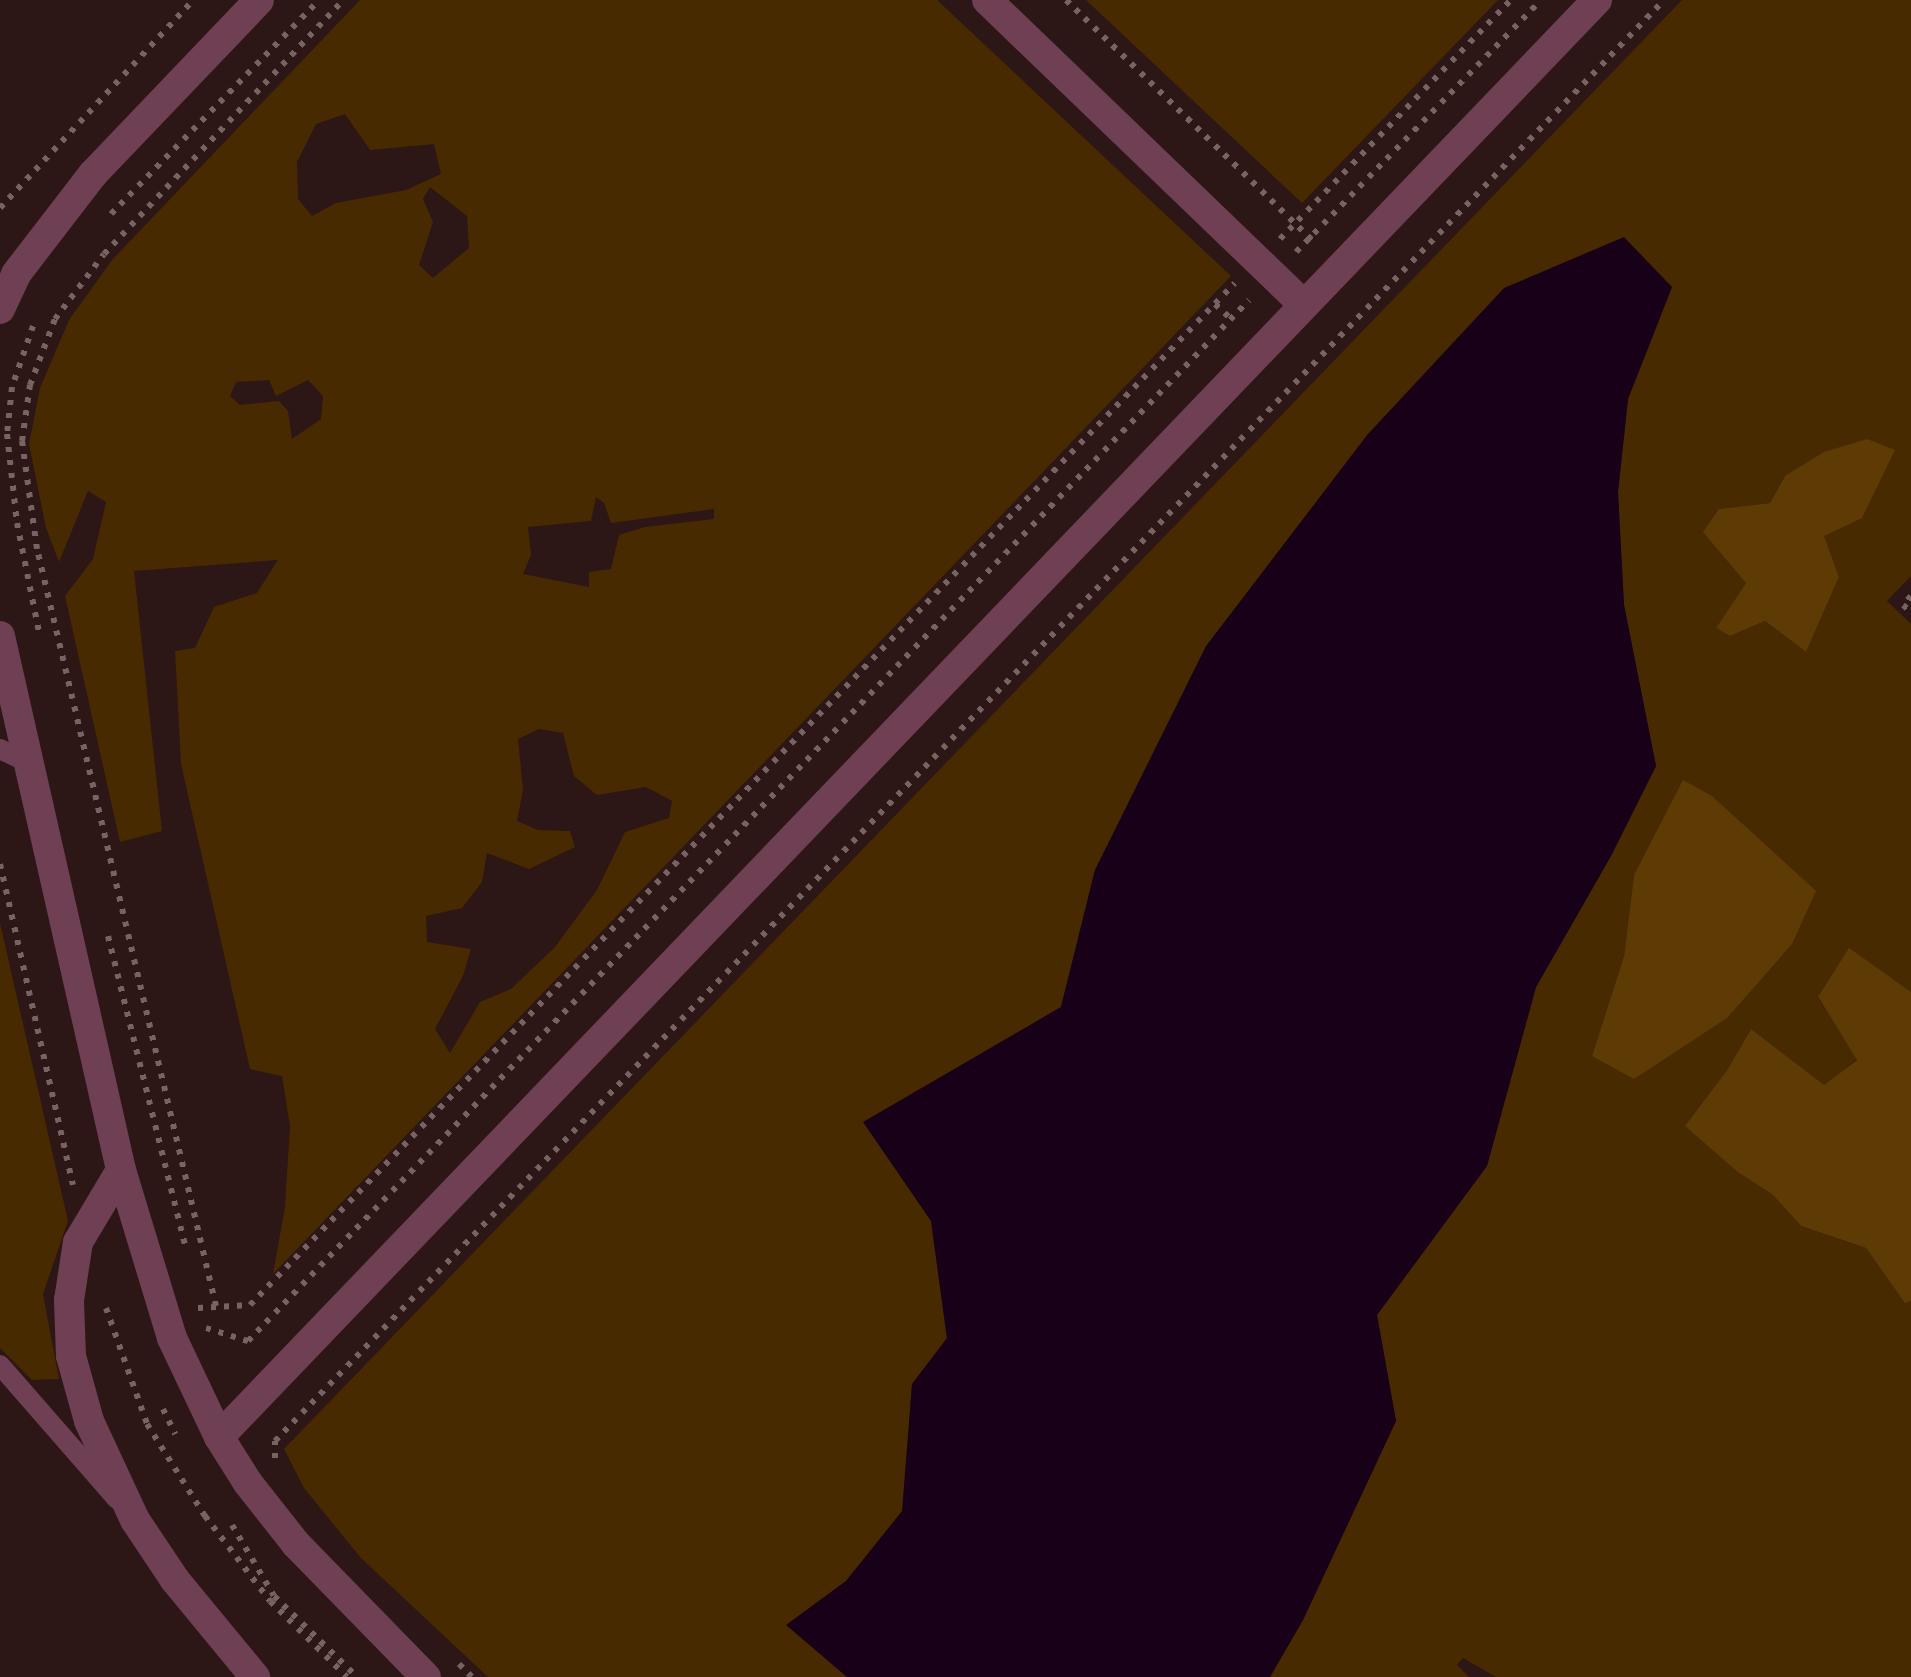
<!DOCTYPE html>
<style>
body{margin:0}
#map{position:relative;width:1911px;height:1677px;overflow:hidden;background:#2c1616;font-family:Manrope,sans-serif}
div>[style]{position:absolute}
.green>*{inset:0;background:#482a00}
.forest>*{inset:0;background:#5e3b05}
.water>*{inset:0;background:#180019}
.path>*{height:6px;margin-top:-3px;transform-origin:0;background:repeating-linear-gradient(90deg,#766362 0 5px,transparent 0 13px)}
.lane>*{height:20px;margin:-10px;padding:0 10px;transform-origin:10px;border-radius:10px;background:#6f3f54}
.street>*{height:30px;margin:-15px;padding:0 15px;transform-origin:15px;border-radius:15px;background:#6f3f54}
span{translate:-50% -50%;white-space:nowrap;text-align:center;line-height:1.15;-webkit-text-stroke:8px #220d0e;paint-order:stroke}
</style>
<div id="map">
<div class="green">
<div style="clip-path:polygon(evenodd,360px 0,937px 0,1231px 276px,273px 1274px,285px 1207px,290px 1126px,282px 1076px,250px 1069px,181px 764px,175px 651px,195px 648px,214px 607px,257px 593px,278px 560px,134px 571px,162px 831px,120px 842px,65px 596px,93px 559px,106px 502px,88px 491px,59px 562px,46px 528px,29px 444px,40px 388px,69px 320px,112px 260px,360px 0,345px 114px,370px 150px,434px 144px,441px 174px,406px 190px,336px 203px,312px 216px,298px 199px,297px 162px,316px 124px,345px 114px,360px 0,430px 187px,467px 216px,469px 248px,433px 278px,419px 265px,433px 222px,423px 199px,430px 187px,360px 0,269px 380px,276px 396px,308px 380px,323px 396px,321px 419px,292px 439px,288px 411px,279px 401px,240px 405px,230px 396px,236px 382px,269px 380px,360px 0,596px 497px,604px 503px,611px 523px,714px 509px,714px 519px,645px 527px,619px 535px,611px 569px,589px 572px,589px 587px,523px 574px,531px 555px,528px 527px,591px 521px,596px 497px,360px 0,539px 729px,563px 733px,574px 776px,597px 795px,646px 787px,672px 801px,669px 818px,625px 832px,597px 890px,555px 947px,511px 989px,480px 1002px,450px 1053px,435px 1029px,463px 976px,471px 949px,427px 942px,426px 916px,462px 908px,482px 882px,487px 853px,529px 869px,575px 847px,570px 831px,538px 830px,517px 821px,523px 790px,518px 739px,539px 729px)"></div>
<div style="clip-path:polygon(1086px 0,1498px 0,1302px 203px)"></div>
<div style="clip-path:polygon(evenodd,1682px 0,1911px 0,1911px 576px,1887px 601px,1911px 624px,1911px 992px,1899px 985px,1818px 998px,1857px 1059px,1824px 1086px,1751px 1029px,1726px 1072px,1739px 1173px,1773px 1195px,1801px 1226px,1866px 1248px,1905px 1302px,1911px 1301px,1911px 1677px,1496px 1677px,1463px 1658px,1457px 1665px,1469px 1677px,1270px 1677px,1303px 1620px,1396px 1421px,1377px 1315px,1487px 1166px,1536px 987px,1611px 856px,1656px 766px,1624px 605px,1618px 492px,1628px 399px,1672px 287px,1368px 434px,1207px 646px,1095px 870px,1061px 1007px,864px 1122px,931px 1221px,947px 1339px,912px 1384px,903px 1511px,846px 1581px,787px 1625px,847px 1677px,488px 1677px,361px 1558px,304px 1488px,284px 1449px,1682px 0,1785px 476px,1823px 536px,1839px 577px,1806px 652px,1765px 621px,1730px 636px,1716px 628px,1746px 583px,1719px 509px,1770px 503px,1785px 476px,1682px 0,1634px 875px,1792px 944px,1592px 1056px,1624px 956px,1634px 875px)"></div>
<div style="clip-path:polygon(0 923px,68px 1221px,43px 1294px,59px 1379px,32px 1380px,0 1348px)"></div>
</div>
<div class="forest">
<div style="clip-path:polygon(1867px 439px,1895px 450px,1862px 518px,1824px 536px,1839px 577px,1806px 652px,1765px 621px,1730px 636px,1716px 628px,1746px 583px,1703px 532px,1719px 509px,1770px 503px,1785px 476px,1824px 452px)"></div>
<div style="clip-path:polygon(1683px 780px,1712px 796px,1816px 891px,1792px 944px,1727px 1018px,1634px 1079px,1592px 1056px,1624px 956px,1634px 875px)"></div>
<div style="clip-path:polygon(1849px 948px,1911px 992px,1911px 1301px,1905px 1303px,1866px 1248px,1801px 1226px,1773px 1195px,1739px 1173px,1685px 1126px,1726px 1072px,1751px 1029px,1824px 1085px,1857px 1060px,1818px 997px)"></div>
</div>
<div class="water">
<div style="clip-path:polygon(1624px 237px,1672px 287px,1628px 399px,1618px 492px,1624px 605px,1656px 766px,1611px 856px,1536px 987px,1487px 1166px,1377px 1315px,1396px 1421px,1303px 1620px,1270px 1677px,847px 1677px,786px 1625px,846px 1581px,902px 1511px,912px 1384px,947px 1338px,931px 1221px,863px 1122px,1061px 1007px,1095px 870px,1206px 646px,1368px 434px,1504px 288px)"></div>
</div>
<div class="path">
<div style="left:1066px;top:0;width:344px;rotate:44.3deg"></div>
<div style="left:0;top:208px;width:284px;rotate:-47.1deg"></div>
<div style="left:111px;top:214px;width:298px;rotate:-45.8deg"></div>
<div style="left:1280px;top:239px;width:332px;rotate:-46deg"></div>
<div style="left:1296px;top:252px;width:351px;rotate:-45.8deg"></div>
<div style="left:1215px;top:304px;width:23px;rotate:43deg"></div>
<div style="left:33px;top:326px;width:65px;rotate:109deg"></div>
<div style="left:12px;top:387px;width:47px;rotate:96.1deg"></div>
<div style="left:7px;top:434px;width:90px;rotate:83.6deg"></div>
<div style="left:17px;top:523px;width:111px;rotate:78.6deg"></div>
<div style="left:1911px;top:596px;width:12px;rotate:132deg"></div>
<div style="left:1903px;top:605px;width:11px;rotate:41deg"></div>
<div style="left:0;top:864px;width:329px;rotate:77.2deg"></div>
<div style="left:108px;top:936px;width:324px;rotate:76deg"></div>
<div style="left:216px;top:1306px;width:778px;rotate:-103.3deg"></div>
<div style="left:37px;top:549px;width:109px;rotate:-97.9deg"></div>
<div style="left:22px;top:441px;width:57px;rotate:-81.9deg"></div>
<div style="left:30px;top:385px;width:71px;rotate:-69.3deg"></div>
<div style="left:55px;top:319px;width:81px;rotate:-53deg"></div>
<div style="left:104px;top:254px;width:349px;rotate:-46.7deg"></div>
<div style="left:106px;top:1308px;width:123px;rotate:70.5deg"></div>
<div style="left:147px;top:1424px;width:109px;rotate:57.8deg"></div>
<div style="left:205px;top:1516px;width:107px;rotate:52.6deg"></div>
<div style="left:270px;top:1601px;width:108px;rotate:44.6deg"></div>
<div style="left:198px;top:1308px;width:52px;rotate:-3.3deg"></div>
<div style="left:250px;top:1305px;width:1419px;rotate:-46.06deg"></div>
<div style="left:206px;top:1328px;width:44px;rotate:17.2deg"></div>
<div style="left:248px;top:1341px;width:1444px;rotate:-46.12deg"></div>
<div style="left:163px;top:1409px;width:28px;rotate:64deg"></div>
<div style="left:275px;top:1458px;width:17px;rotate:-90deg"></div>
<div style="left:275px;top:1441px;width:2001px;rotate:-46.05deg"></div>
<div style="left:232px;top:1525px;width:82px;rotate:59.4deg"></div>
<div style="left:274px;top:1596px;width:116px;rotate:44.3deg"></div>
<div style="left:459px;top:1664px;width:18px;rotate:45deg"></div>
</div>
<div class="lane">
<div style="left:0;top:749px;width:28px;rotate:26deg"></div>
<div style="left:0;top:1365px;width:178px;rotate:48.9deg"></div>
</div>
<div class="street">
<div style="left:987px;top:0;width:440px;rotate:43.9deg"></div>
<div style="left:0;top:309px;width:38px;rotate:-65deg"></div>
<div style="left:16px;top:274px;width:126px;rotate:-52.4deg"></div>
<div style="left:93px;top:174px;width:240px;rotate:-46.3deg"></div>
<div style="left:0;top:636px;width:548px;rotate:77.23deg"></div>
<div style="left:121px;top:1170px;width:176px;rotate:73.1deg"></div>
<div style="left:172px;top:1338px;width:110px;rotate:64.6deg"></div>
<div style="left:219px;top:1437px;width:54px;rotate:57.8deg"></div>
<div style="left:248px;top:1483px;width:78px;rotate:51.8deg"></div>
<div style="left:296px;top:1544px;width:186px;rotate:45.7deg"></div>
<div style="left:121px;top:1170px;width:84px;rotate:120.8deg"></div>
<div style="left:78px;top:1242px;width:59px;rotate:98.8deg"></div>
<div style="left:69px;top:1300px;width:56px;rotate:88deg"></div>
<div style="left:71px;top:1356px;width:67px;rotate:74.5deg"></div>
<div style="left:89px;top:1421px;width:109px;rotate:65.1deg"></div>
<div style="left:135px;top:1520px;width:72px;rotate:56.3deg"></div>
<div style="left:175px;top:1580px;width:126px;rotate:50.5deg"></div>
<div style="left:219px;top:1437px;width:1991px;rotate:-46.2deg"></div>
</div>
</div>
